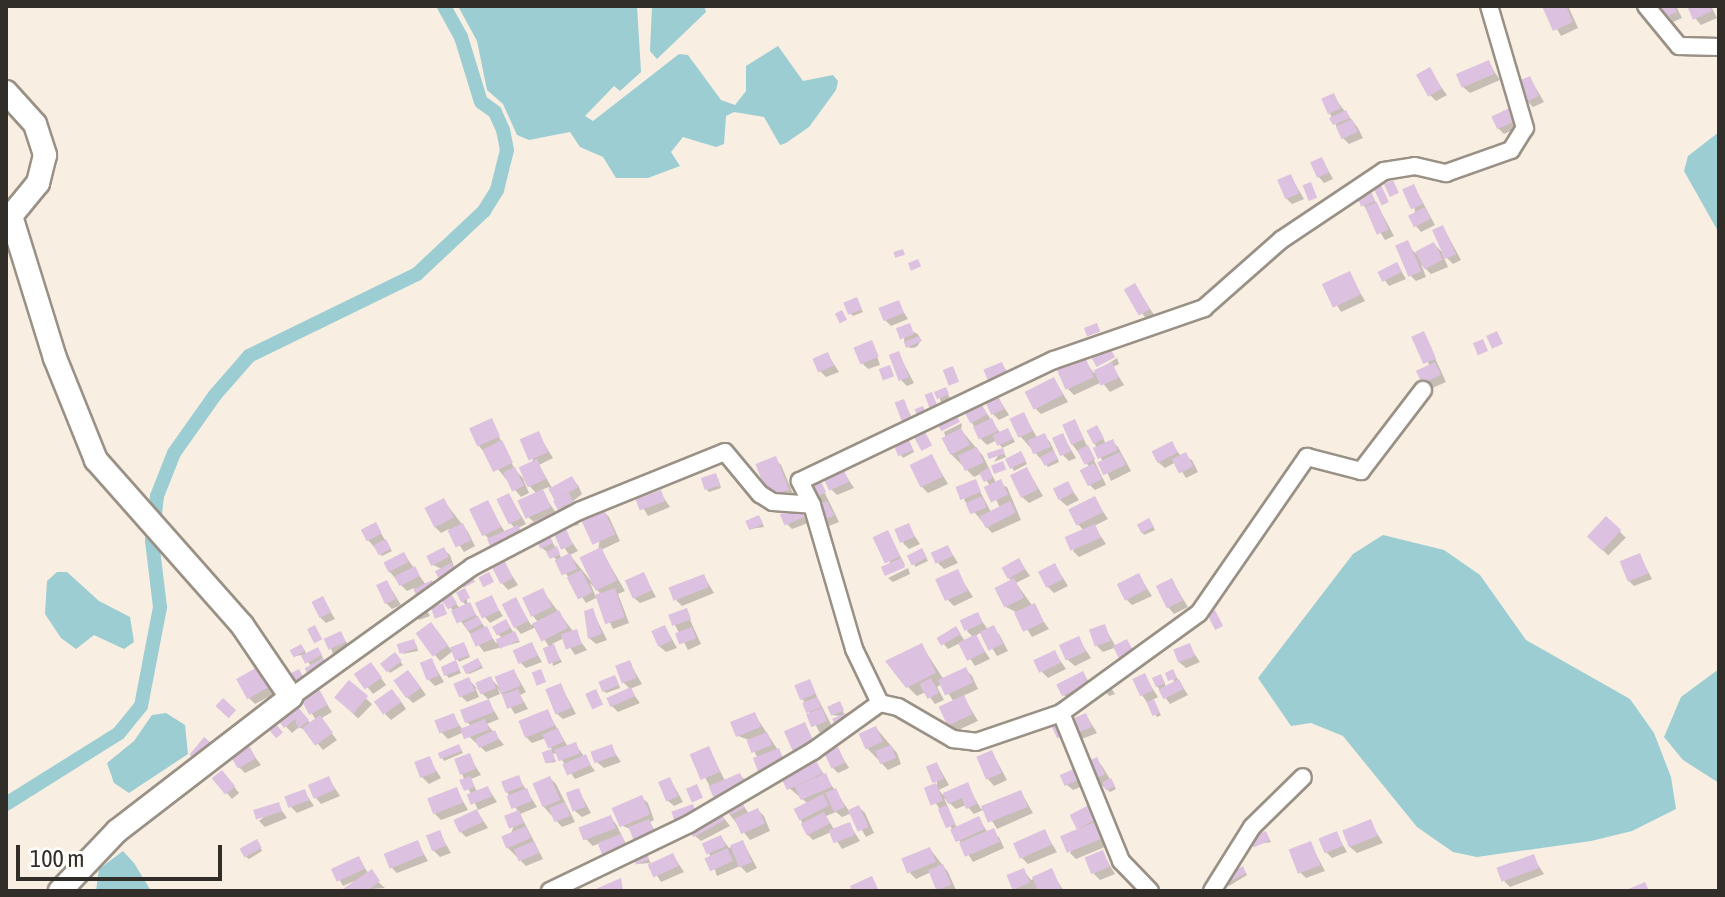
<!DOCTYPE html>
<style>
body{margin:0}
#map{position:relative;width:1725px;height:897px;overflow:hidden;background:#f8eee2;font-family:"Asap Condensed",sans-serif}
div>[style]{position:absolute}
.water>*{inset:0;background:#9bcdd2}
.shadow>*{inset:0;background:#0003;transform-origin:0 0}
.round{border-radius:50%}
.canal>*{height:14px;margin:-7px;padding:0 7px;transform-origin:7px;border-radius:7px;background:#9bcdd2}
.building>*{inset:0;background:#ddc1e0;transform-origin:0 0}
.roads{filter:drop-shadow(2px 0 #9a9186) drop-shadow(-2px 0 #9a9186) drop-shadow(0 2px #9a9186) drop-shadow(0 -2px #9a9186)}
.street>*{height:16px;margin:-8px;padding:0 8px;transform-origin:8px;border-radius:8px;background:#fff}
.secondary>*{height:22px;margin:-11px;padding:0 11px;transform-origin:11px;border-radius:11px;background:#fff}
span{translate:-50% -50%;white-space:nowrap;text-align:center;line-height:1.15;-webkit-text-stroke:7px #fefdfa;paint-order:stroke}
.frame{position:absolute;inset:0;border:8px solid #312d29;pointer-events:none}
.scale{position:absolute;left:16px;top:845px;width:206px;height:36px;box-sizing:border-box;border:4px solid #312d29;border-top:0;padding-left:10px;font-size:24px;line-height:28px;white-space:nowrap;color:#312d29;-webkit-text-stroke:6px #fefdfa;paint-order:stroke}
</style>
<div id="map">
<div class="water">
<div style="clip-path:polygon(458px 6px,637px 6px,641px 72px,620px 91px,614px 86px,585px 116px,593px 121px,679px 54px,688px 55px,721px 100px,735px 105px,746px 91px,746px 66px,778px 46px,803px 81px,833px 75px,838px 81px,836px 90px,809px 127px,786px 143px,780px 145px,764px 117px,734px 112px,726px 116px,724px 144px,716px 147px,683px 137px,671px 152px,680px 166px,648px 178px,616px 178px,603px 157px,580px 147px,570px 132px,529px 140px,517px 135px,503px 104px,487px 90px,477px 41px)"></div>
<div style="clip-path:polygon(652px 6px,704px 6px,706px 12px,657px 59px,650px 51px)"></div>
<div style="clip-path:polygon(1719px 132px,1719px 233px,1684px 171px,1688px 156px)"></div>
<div style="clip-path:polygon(1383px 535px,1444px 550px,1480px 575px,1526px 640px,1630px 699px,1654px 733px,1671px 777px,1676px 809px,1632px 831px,1591px 841px,1477px 857px,1453px 852px,1417px 827px,1343px 736px,1311px 723px,1291px 726px,1258px 678px,1353px 554px)"></div>
<div style="clip-path:polygon(57px 572px,67px 572px,99px 601px,130px 617px,134px 642px,124px 649px,94px 635px,76px 649px,61px 638px,45px 614px,47px 581px)"></div>
<div style="clip-path:polygon(1719px 669px,1719px 783px,1683px 760px,1664px 737px,1681px 697px)"></div>
<div style="clip-path:polygon(166px 713px,185px 725px,188px 754px,129px 793px,114px 783px,107px 763px,134px 741px,152px 715px)"></div>
<div style="clip-path:polygon(123px 851px,134px 863px,151px 891px,96px 891px,99px 869px)"></div>
</div>
<div class="shadow">
<div style="clip-path:polygon(1544px 6px,1568px 6px,1578px 28px,1561px 36px)"></div>
<div style="clip-path:polygon(1662px 6px,1676px 6px,1682px 18px,1673px 22px)"></div>
<div style="clip-path:polygon(1698px 6px,1711px 6px,1717px 18px,1701px 25px,1695px 18px)"></div>
<div style="clip-path:polygon(1488px 62px,1500px 80px,1470px 93px,1463px 87px)"></div>
<div style="clip-path:polygon(1429px 70px,1447px 95px,1436px 101px,1430px 95px)"></div>
<div style="clip-path:polygon(1530px 78px,1544px 102px,1533px 107px,1527px 101px)"></div>
<div style="clip-path:polygon(1333px 96px,1358px 128px,1363px 138px,1349px 144px,1343px 138px,1330px 114px)"></div>
<div style="clip-path:polygon(1520px 114px,1524px 125px,1504px 134px,1498px 128px)"></div>
<div style="clip-path:polygon(1322px 159px,1333px 179px,1324px 183px,1318px 176px)"></div>
<div style="clip-path:polygon(1291px 177px,1304px 199px,1292px 204px,1286px 198px)"></div>
<div style="clip-path:polygon(1414px 186px,1435px 225px,1421px 232px,1415px 225px)"></div>
<div style="clip-path:polygon(1371px 193px,1394px 236px,1385px 240px,1364px 206px)"></div>
<div style="clip-path:polygon(1443px 227px,1461px 260px,1453px 264px,1442px 253px,1448px 267px,1431px 274px,1421px 264px,1426px 277px,1416px 281px,1410px 275px,1407px 243px,1415px 253px,1434px 244px,1445px 255px)"></div>
<div style="clip-path:polygon(1397px 264px,1406px 279px,1389px 286px,1379px 272px)"></div>
<div style="clip-path:polygon(1349px 274px,1365px 301px,1341px 312px,1325px 285px)"></div>
<div style="left:1134px;top:285px;width:37px;height:9px;rotate:56deg"></div>
<div style="clip-path:polygon(856px 299px,863px 312px,853px 316px,850px 313px)"></div>
<div style="clip-path:polygon(898px 303px,908px 319px,891px 326px,885px 320px)"></div>
<div class="round" style="left:904px;top:332px;width:16px;height:16px"></div>
<div style="clip-path:polygon(1424px 334px,1446px 382px,1430px 389px,1424px 383px,1429px 367px)"></div>
<div style="clip-path:polygon(872px 342px,880px 365px,868px 369px,862px 363px)"></div>
<div style="clip-path:polygon(898px 353px,914px 383px,907px 386px,901px 380px)"></div>
<div style="clip-path:polygon(828px 355px,839px 372px,826px 377px,820px 371px)"></div>
<div style="clip-path:polygon(1117px 358px,1119px 364px,1113px 367px,1124px 385px,1110px 392px,1102px 382px,1074px 395px,1068px 389px,1084px 360px,1094px 373px)"></div>
<div style="clip-path:polygon(1002px 364px,1011px 378px,995px 384px,989px 378px)"></div>
<div style="clip-path:polygon(1054px 379px,1068px 402px,1041px 414px,1035px 408px)"></div>
<div style="clip-path:polygon(995px 393px,1009px 415px,999px 420px,993px 414px)"></div>
<div class="round" style="left:940px;top:394px;width:10px;height:10px"></div>
<div style="clip-path:polygon(903px 401px,918px 429px,912px 431px)"></div>
<div style="clip-path:polygon(981px 405px,1001px 434px,1010px 433px,1015px 442px,1002px 448px,997px 440px,987px 445px,981px 439px,971px 421px)"></div>
<div style="clip-path:polygon(1024px 415px,1038px 439px,1044px 436px,1050px 442px,1059px 462px,1048px 467px,1021px 437px)"></div>
<div style="clip-path:polygon(evenodd,491px 420px,515px 470px,528px 483px,538px 434px,553px 458px,539px 465px,552px 488px,572px 479px,578px 485px,582px 494px,562px 510px,579px 525px,562px 527px,578px 551px,570px 555px,594px 585px,603px 511px,609px 517px,620px 541px,601px 550px,625px 591px,618px 594px,629px 623px,613px 629px,598px 597px,586px 603px,556px 559px,542px 548px,550px 538px,562px 559px,569px 555px,556px 534px,551px 536px,528px 517px,537px 494px,523px 479px,529px 493px,521px 497px,479px 446px,491px 420px,549px 487px,561px 510px,556px 513px,541px 490px,549px 487px,491px 420px,590px 583px,602px 595px,596px 597px,590px 583px)"></div>
<div style="clip-path:polygon(1075px 421px,1106px 485px,1095px 490px,1089px 484px,1090px 468px,1072px 444px)"></div>
<div style="clip-path:polygon(962px 423px,961px 430px,983px 456px,996px 483px,1007px 487px,1021px 520px,992px 533px,964px 500px,975px 482px,991px 512px,1000px 508px,990px 486px,982px 473px,974px 477px,951px 454px,944px 432px)"></div>
<div style="clip-path:polygon(1099px 430px,1106px 444px,1112px 441px,1118px 447px,1131px 471px,1111px 481px,1094px 442px)"></div>
<div style="clip-path:polygon(1062px 435px,1076px 458px,1069px 461px,1063px 455px)"></div>
<div style="clip-path:polygon(910px 443px,914px 452px,903px 458px,901px 455px)"></div>
<div style="clip-path:polygon(1171px 443px,1181px 456px,1192px 460px,1198px 472px,1186px 478px,1176px 462px,1165px 468px,1158px 462px)"></div>
<div style="clip-path:polygon(1002px 450px,1008px 460px,1023px 456px,1027px 464px,1014px 471px,1006px 457px,994px 462px)"></div>
<div style="clip-path:polygon(932px 457px,948px 484px,928px 493px,922px 487px)"></div>
<div style="clip-path:polygon(775px 459px,781px 465px,794px 496px,771px 496px)"></div>
<div style="clip-path:polygon(841px 468px,854px 488px,837px 495px,831px 489px)"></div>
<div style="clip-path:polygon(1027px 469px,1043px 496px,1029px 503px,1022px 497px)"></div>
<div style="clip-path:polygon(718px 478px,721px 488px,709px 492px,707px 490px)"></div>
<div style="clip-path:polygon(818px 479px,839px 522px,829px 526px,822px 520px,824px 504px,816px 496px)"></div>
<div style="clip-path:polygon(1068px 484px,1079px 500px,1067px 506px,1060px 500px)"></div>
<div style="clip-path:polygon(660px 492px,670px 507px,648px 516px,639px 501px)"></div>
<div style="clip-path:polygon(509px 495px,526px 524px,518px 528px,524px 534px,490px 540px,484px 534px,487px 502px,506px 534px,516px 529px,510px 523px)"></div>
<div style="clip-path:polygon(1094px 498px,1108px 519px,1094px 526px,1106px 544px,1079px 557px,1073px 551px,1084px 531px,1078px 524px)"></div>
<div style="clip-path:polygon(444px 501px,468px 532px,475px 546px,464px 552px,449px 529px,441px 533px,435px 527px)"></div>
<div style="clip-path:polygon(799px 509px,808px 523px,792px 529px,786px 523px)"></div>
<div style="left:1606px;top:518px;width:28px;height:25px;rotate:45deg"></div>
<div style="clip-path:polygon(761px 520px,764px 527px,750px 529px)"></div>
<div style="clip-path:polygon(1151px 522px,1155px 530px,1144px 535px,1138px 525px)"></div>
<div style="clip-path:polygon(375px 524px,392px 551px,382px 556px,368px 540px)"></div>
<div style="clip-path:polygon(908px 526px,920px 544px,909px 549px,903px 543px)"></div>
<div style="clip-path:polygon(888px 533px,905px 565px,886px 574px,890px 566px)"></div>
<div style="clip-path:polygon(948px 547px,958px 563px,944px 569px,938px 563px)"></div>
<div style="clip-path:polygon(443px 549px,450px 555px,457px 576px,433px 565px)"></div>
<div style="clip-path:polygon(922px 550px,928px 561px,915px 567px,914px 561px)"></div>
<div style="clip-path:polygon(404px 554px,426px 585px,450px 595px,460px 609px,467px 606px,462px 601px,467px 592px,467px 602px,496px 643px,503px 639px,498px 634px,508px 624px,520px 642px,484px 652px,442px 596px,419px 598px,414px 588px,407px 591px,401px 585px,389px 571px)"></div>
<div style="clip-path:polygon(1640px 556px,1652px 579px,1634px 586px,1628px 580px)"></div>
<div style="clip-path:polygon(1019px 560px,1030px 576px,1016px 583px,1049px 629px,1032px 637px,1016px 612px,1006px 607px,1012px 581px,1008px 577px)"></div>
<div style="clip-path:polygon(504px 563px,518px 585px,508px 590px,502px 583px)"></div>
<div style="clip-path:polygon(1055px 565px,1068px 586px,1054px 593px,1048px 587px)"></div>
<div style="clip-path:polygon(908px 568px,910px 574px,893px 582px,888px 578px)"></div>
<div style="clip-path:polygon(957px 572px,973px 597px,954px 606px,948px 600px)"></div>
<div style="clip-path:polygon(644px 575px,656px 597px,640px 603px,633px 597px)"></div>
<div style="clip-path:polygon(704px 576px,714px 593px,682px 606px,676px 600px)"></div>
<div style="clip-path:polygon(1139px 576px,1152px 596px,1132px 605px,1126px 599px)"></div>
<div style="clip-path:polygon(1172px 581px,1188px 607px,1174px 614px,1168px 607px)"></div>
<div style="clip-path:polygon(387px 582px,401px 605px,392px 609px,386px 603px)"></div>
<div style="clip-path:polygon(542px 590px,587px 650px,575px 655px,564px 638px,552px 644px,562px 662px,553px 666px,550px 648px,536px 627px,521px 634px,515px 627px,516px 600px,531px 625px,538px 622px,533px 616px)"></div>
<div style="clip-path:polygon(322px 598px,335px 619px,326px 623px,320px 617px)"></div>
<div style="clip-path:polygon(491px 598px,503px 616px,490px 623px,484px 616px)"></div>
<div style="clip-path:polygon(425px 607px,430px 616px,419px 620px,414px 612px)"></div>
<div style="clip-path:polygon(592px 610px,607px 640px,596px 644px,589px 638px)"></div>
<div style="clip-path:polygon(686px 611px,701px 644px,688px 650px,675px 625px)"></div>
<div style="clip-path:polygon(978px 615px,988px 630px,999px 634px,1008px 651px,997px 656px,982px 632px,975px 636px,990px 659px,975px 666px,960px 643px,948px 649px,938px 637px,956px 628px,965px 641px,973px 637px,967px 631px)"></div>
<div style="clip-path:polygon(1104px 626px,1116px 647px,1127px 642px,1141px 663px,1114px 648px,1103px 652px,1097px 646px)"></div>
<div style="clip-path:polygon(665px 627px,677px 648px,666px 652px,659px 646px)"></div>
<div style="clip-path:polygon(437px 630px,451px 650px,466px 647px,470px 657px,459px 662px,453px 651px,440px 661px,434px 654px)"></div>
<div style="clip-path:polygon(340px 634px,351px 648px,335px 659px,331px 649px)"></div>
<div style="clip-path:polygon(1078px 638px,1091px 658px,1075px 666px,1068px 660px)"></div>
<div style="clip-path:polygon(416px 644px,418px 651px,402px 654px)"></div>
<div style="clip-path:polygon(532px 645px,542px 662px,526px 668px,520px 662px)"></div>
<div style="clip-path:polygon(922px 646px,944px 680px,966px 670px,972px 676px,978px 689px,963px 696px,978px 721px,956px 731px,950px 725px,954px 702px,942px 684px,937px 687px,944px 700px,935px 704px,926px 692px,917px 696px,908px 687px)"></div>
<div style="clip-path:polygon(1189px 646px,1200px 662px,1186px 668px,1179px 662px)"></div>
<div style="clip-path:polygon(304px 649px,307px 655px,320px 652px,323px 658px,311px 666px,303px 655px,295px 656px)"></div>
<div style="clip-path:polygon(1055px 653px,1066px 669px,1048px 678px,1042px 672px)"></div>
<div style="clip-path:polygon(395px 655px,403px 665px,390px 673px,383px 664px)"></div>
<div style="clip-path:polygon(431px 660px,444px 682px,435px 686px,429px 680px)"></div>
<div style="clip-path:polygon(478px 660px,483px 668px,469px 674px,466px 671px)"></div>
<div style="clip-path:polygon(629px 662px,642px 684px,630px 689px,640px 703px,618px 712px,611px 705px,630px 689px,624px 683px)"></div>
<div style="clip-path:polygon(456px 663px,461px 673px,449px 678px,446px 675px)"></div>
<div style="clip-path:polygon(258px 669px,274px 694px,255px 704px,249px 698px)"></div>
<div style="clip-path:polygon(376px 671px,386px 685px,373px 694px,357px 674px)"></div>
<div style="clip-path:polygon(514px 671px,526px 692px,520px 695px,528px 709px,515px 714px,497px 687px,500px 694px,488px 699px,475px 687px,479px 697px,467px 702px,461px 696px,468px 679px,481px 692px,490px 678px,502px 690px)"></div>
<div style="clip-path:polygon(1173px 672px,1188px 695px,1170px 704px,1157px 686px,1163px 679px,1166px 687px,1174px 684px)"></div>
<div style="clip-path:polygon(1082px 673px,1093px 690px,1070px 701px,1064px 695px)"></div>
<div style="clip-path:polygon(1144px 675px,1158px 697px,1152px 700px,1161px 715px,1157px 717px,1142px 695px)"></div>
<div style="clip-path:polygon(414px 678px,426px 695px,413px 703px,407px 697px)"></div>
<div style="clip-path:polygon(617px 680px,620px 688px,606px 693px,604px 691px)"></div>
<div style="left:809px;top:681px;width:51px;height:14px;rotate:63deg"></div>
<div style="left:349px;top:682px;width:32px;height:20px;rotate:44deg"></div>
<div style="clip-path:polygon(561px 686px,576px 714px,563px 719px,556px 713px)"></div>
<div style="clip-path:polygon(1110px 686px,1115px 694px,1109px 696px,1104px 688px)"></div>
<div style="clip-path:polygon(319px 692px,332px 712px,320px 719px,337px 740px,323px 750px,308px 732px,299px 727px,292px 733px,275px 715px,296px 708px,311px 724px,316px 720px,303px 700px)"></div>
<div style="clip-path:polygon(398px 697px,406px 709px,391px 720px,385px 714px)"></div>
<div style="clip-path:polygon(488px 701px,499px 719px,487px 724px,504px 745px,486px 752px,464px 732px,448px 739px,442px 733px,453px 716px,463px 730px,471px 726px,467px 722px)"></div>
<div style="clip-path:polygon(840px 703px,844px 714px,848px 717px,832px 715px)"></div>
<div style="clip-path:polygon(547px 711px,568px 747px,575px 744px,595px 771px,575px 779px,557px 753px,553px 754px,556px 762px,547px 763px,544px 754px,552px 750px,546px 738px,532px 743px,526px 737px)"></div>
<div style="clip-path:polygon(755px 715px,789px 767px,766px 776px,749px 740px,738px 736px)"></div>
<div style="clip-path:polygon(1086px 715px,1097px 733px,1082px 739px,1076px 733px)"></div>
<div style="clip-path:polygon(876px 728px,897px 753px,901px 764px,888px 770px,867px 748px)"></div>
<div style="clip-path:polygon(611px 747px,621px 762px,604px 768px,597px 762px)"></div>
<div style="clip-path:polygon(709px 748px,725px 781px,740px 775px,746px 781px,750px 791px,737px 796px,749px 814px,758px 810px,764px 816px,770px 831px,750px 840px,715px 796px,693px 755px)"></div>
<div style="clip-path:polygon(249px 749px,261px 765px,245px 773px,239px 767px)"></div>
<div style="clip-path:polygon(461px 749px,463px 753px,444px 761px,440px 754px)"></div>
<div style="clip-path:polygon(838px 750px,849px 768px,838px 773px,832px 767px)"></div>
<div style="clip-path:polygon(992px 752px,1007px 780px,994px 786px,988px 779px)"></div>
<div style="clip-path:polygon(469px 756px,481px 775px,471px 779px,477px 792px,488px 788px,497px 802px,478px 810px,462px 774px)"></div>
<div style="clip-path:polygon(429px 759px,441px 778px,429px 784px,422px 777px)"></div>
<div style="clip-path:polygon(1096px 759px,1102px 766px,1116px 789px,1110px 792px,1094px 779px)"></div>
<div style="clip-path:polygon(815px 761px,849px 811px,859px 807px,865px 813px,874px 833px,866px 837px,852px 813px,842px 817px,836px 812px,826px 816px,835px 831px,850px 825px,860px 841px,842px 849px,831px 832px,813px 840px,807px 834px,800px 818px,807px 803px,788px 787px)"></div>
<div style="clip-path:polygon(937px 764px,949px 785px,939px 790px,943px 795px,967px 785px,981px 809px,1021px 792px,1033px 813px,997px 829px,985px 809px,974px 814px,966px 805px,956px 809px,944px 798px,957px 828px,979px 819px,988px 833px,999px 837px,1004px 848px,973px 862px,927px 789px,937px 785px)"></div>
<div style="clip-path:polygon(1078px 770px,1088px 784px,1073px 790px,1066px 784px)"></div>
<div style="clip-path:polygon(518px 777px,537px 807px,520px 814px,543px 859px,526px 866px,507px 847px,518px 812px,507px 792px)"></div>
<div style="clip-path:polygon(550px 778px,556px 784px,575px 822px,562px 827px,543px 806px)"></div>
<div style="clip-path:polygon(228px 779px,239px 793px,232px 799px,226px 792px)"></div>
<div style="clip-path:polygon(329px 779px,340px 796px,321px 804px,315px 797px)"></div>
<div style="clip-path:polygon(670px 779px,683px 802px,674px 806px,667px 800px)"></div>
<div style="clip-path:polygon(456px 789px,468px 810px,441px 820px,435px 814px)"></div>
<div style="clip-path:polygon(304px 791px,314px 806px,297px 813px,291px 807px)"></div>
<div style="clip-path:polygon(579px 791px,591px 813px,582px 817px,575px 811px)"></div>
<div style="clip-path:polygon(641px 797px,648px 803px,654px 820px,650px 822px,661px 843px,621px 825px)"></div>
<div style="clip-path:polygon(278px 805px,287px 818px,265px 827px,259px 821px)"></div>
<div style="clip-path:polygon(692px 806px,698px 812px,720px 813px,730px 826px,701px 841px,694px 835px)"></div>
<div style="clip-path:polygon(1091px 806px,1112px 844px,1076px 859px,1070px 853px,1081px 831px,1077px 826px)"></div>
<div style="clip-path:polygon(477px 811px,488px 828px,466px 837px,460px 831px)"></div>
<div style="clip-path:polygon(610px 817px,616px 824px,632px 856px,605px 858px,600px 843px,593px 846px,586px 839px)"></div>
<div style="clip-path:polygon(1370px 822px,1383px 843px,1357px 853px,1350px 847px)"></div>
<div style="clip-path:polygon(1044px 831px,1057px 852px,1028px 864px,1022px 858px)"></div>
<div style="clip-path:polygon(439px 832px,451px 853px,440px 857px,434px 851px)"></div>
<div style="clip-path:polygon(1336px 833px,1347px 852px,1332px 858px,1326px 852px)"></div>
<div style="clip-path:polygon(1268px 836px,1271px 842px,1254px 845px)"></div>
<div style="clip-path:polygon(721px 837px,729px 848px,743px 842px,757px 868px,747px 873px,740px 866px,717px 876px,709px 853px)"></div>
<div style="clip-path:polygon(417px 842px,428px 861px,397px 873px,391px 867px)"></div>
<div style="clip-path:polygon(1310px 843px,1325px 871px,1306px 878px,1300px 872px)"></div>
<div style="clip-path:polygon(259px 844px,262px 851px,249px 859px,246px 857px)"></div>
<div style="clip-path:polygon(930px 849px,948px 872px,956px 890px,940px 891px,931px 872px,916px 879px,910px 873px)"></div>
<div style="clip-path:polygon(1102px 852px,1115px 874px,1100px 880px,1094px 874px)"></div>
<div style="clip-path:polygon(647px 855px,651px 864px,673px 855px,684px 872px,661px 882px,649px 863px,638px 864px)"></div>
<div style="clip-path:polygon(1533px 857px,1544px 874px,1510px 887px,1504px 881px)"></div>
<div style="clip-path:polygon(359px 858px,368px 873px,385px 888px,343px 891px,354px 881px,343px 886px,333px 868px)"></div>
<div style="clip-path:polygon(1024px 871px,1031px 880px,1051px 871px,1064px 891px,1017px 891px,1009px 877px)"></div>
<div style="clip-path:polygon(1245px 871px,1247px 875px,1229px 886px,1224px 879px)"></div>
</div>
<div class="canal">
<div style="left:6px;top:804px;width:133px;rotate:-32.1deg"></div>
<div style="left:119px;top:733px;width:35px;rotate:-51deg"></div>
<div style="left:141px;top:706px;width:101px;rotate:-79.1deg"></div>
<div style="left:160px;top:607px;width:66px;rotate:-96.9deg"></div>
<div style="left:152px;top:541px;width:45px;rotate:-83.7deg"></div>
<div style="left:157px;top:496px;width:46px;rotate:-68.4deg"></div>
<div style="left:174px;top:453px;width:71px;rotate:-54.7deg"></div>
<div style="left:215px;top:395px;width:52px;rotate:-48.9deg"></div>
<div style="left:249px;top:356px;width:187px;rotate:-26deg"></div>
<div style="left:417px;top:274px;width:92px;rotate:-43.2deg"></div>
<div style="left:484px;top:211px;width:25px;rotate:-58deg"></div>
<div style="left:497px;top:190px;width:41px;rotate:-76deg"></div>
<div style="left:507px;top:150px;width:20px;rotate:-101deg"></div>
<div style="left:503px;top:130px;width:20px;rotate:-114deg"></div>
<div style="left:495px;top:112px;width:17px;rotate:-144deg"></div>
<div style="left:481px;top:102px;width:68px;rotate:-107.1deg"></div>
<div style="left:461px;top:37px;width:35px;rotate:-119deg"></div>
</div>
<div class="building">
<div style="clip-path:polygon(1542px 6px,1566px 6px,1573px 22px,1553px 31px)"></div>
<div style="clip-path:polygon(1660px 6px,1674px 6px,1677px 12px,1665px 17px)"></div>
<div style="clip-path:polygon(1693px 6px,1710px 6px,1712px 11px,1693px 20px,1688px 8px)"></div>
<div style="left:1489px;top:60px;width:15px;height:36px;rotate:67deg"></div>
<div style="left:1430px;top:67px;width:25px;height:16px;rotate:61deg"></div>
<div style="left:1530px;top:76px;width:22px;height:15px;rotate:66deg"></div>
<div style="left:1334px;top:93px;width:17px;height:14px;rotate:66deg"></div>
<div style="left:1514px;top:106px;width:14px;height:25px;rotate:65deg"></div>
<div style="clip-path:polygon(1346px 110px,1350px 118px,1333px 125px,1329px 118px)"></div>
<div style="left:1352px;top:119px;width:14px;height:18px;rotate:65deg"></div>
<div style="left:1322px;top:157px;width:17px;height:13px;rotate:66deg"></div>
<div style="left:1291px;top:174px;width:21px;height:15px;rotate:67deg"></div>
<div style="left:1393px;top:180px;width:14px;height:10px;rotate:65deg"></div>
<div style="left:1311px;top:182px;width:17px;height:9px;rotate:69deg"></div>
<div style="left:1380px;top:183px;width:21px;height:8px;rotate:65deg"></div>
<div style="left:1414px;top:184px;width:22px;height:13px;rotate:66deg"></div>
<div style="left:1371px;top:191px;width:11px;height:15px;rotate:68deg"></div>
<div style="left:1377px;top:202px;width:30px;height:13px;rotate:67deg"></div>
<div style="left:1425px;top:207px;width:13px;height:19px;rotate:63deg"></div>
<div style="left:1443px;top:225px;width:32px;height:12px;rotate:66deg"></div>
<div style="left:1408px;top:240px;width:34px;height:14px;rotate:67deg"></div>
<div style="left:1434px;top:242px;width:20px;height:21px;rotate:63deg"></div>
<div style="left:903px;top:249px;width:6px;height:10px;rotate:72deg"></div>
<div style="left:918px;top:259px;width:8px;height:11px;rotate:67deg"></div>
<div style="left:1397px;top:262px;width:11px;height:22px;rotate:63deg"></div>
<div style="left:1350px;top:271px;width:26px;height:31px;rotate:65deg"></div>
<div style="left:1135px;top:283px;width:30px;height:13px;rotate:60deg"></div>
<div style="left:857px;top:297px;width:13px;height:15px;rotate:67deg"></div>
<div style="left:899px;top:300px;width:14px;height:22px;rotate:69deg"></div>
<div style="left:842px;top:310px;width:11px;height:8px;rotate:63deg"></div>
<div style="left:910px;top:323px;width:12px;height:15px;rotate:70deg"></div>
<div style="left:1097px;top:323px;width:9px;height:14px;rotate:69deg"></div>
<div style="left:1424px;top:331px;width:30px;height:14px;rotate:66deg"></div>
<div style="left:1497px;top:331px;width:14px;height:12px;rotate:65deg"></div>
<div style="clip-path:polygon(919px 336px,922px 341px,906px 348px,904px 342px)"></div>
<div style="left:1483px;top:339px;width:13px;height:11px;rotate:67deg"></div>
<div style="left:872px;top:340px;width:18px;height:20px;rotate:68deg"></div>
<div style="left:1108px;top:344px;width:15px;height:21px;rotate:62deg"></div>
<div style="left:899px;top:351px;width:28px;height:11px;rotate:69deg"></div>
<div style="left:828px;top:352px;width:15px;height:17px;rotate:67deg"></div>
<div style="left:1085px;top:357px;width:22px;height:31px;rotate:66deg"></div>
<div style="left:1002px;top:362px;width:11px;height:20px;rotate:68deg"></div>
<div style="left:1112px;top:362px;width:17px;height:20px;rotate:66deg"></div>
<div style="left:1435px;top:362px;width:14px;height:21px;rotate:65deg"></div>
<div style="left:890px;top:365px;width:12px;height:12px;rotate:70deg"></div>
<div style="left:953px;top:366px;width:17px;height:11px;rotate:69deg"></div>
<div style="left:1054px;top:377px;width:20px;height:33px;rotate:63deg"></div>
<div style="left:946px;top:387px;width:8px;height:13px;rotate:67deg"></div>
<div style="left:996px;top:391px;width:20px;height:14px;rotate:66deg"></div>
<div style="left:932px;top:392px;width:17px;height:8px;rotate:69deg"></div>
<div style="left:904px;top:399px;width:26px;height:10px;rotate:69deg"></div>
<div style="left:981px;top:403px;width:13px;height:19px;rotate:61deg"></div>
<div style="left:923px;top:406px;width:14px;height:9px;rotate:69deg"></div>
<div style="left:955px;top:412px;width:11px;height:21px;rotate:63deg"></div>
<div style="left:1024px;top:412px;width:21px;height:16px;rotate:65deg"></div>
<div style="left:492px;top:418px;width:20px;height:25px;rotate:66deg"></div>
<div style="left:992px;top:418px;width:14px;height:21px;rotate:65deg"></div>
<div style="left:1075px;top:419px;width:22px;height:14px;rotate:66deg"></div>
<div style="left:1097px;top:425px;width:15px;height:12px;rotate:62deg"></div>
<div style="left:961px;top:428px;width:19px;height:22px;rotate:62deg"></div>
<div style="left:1008px;top:428px;width:12px;height:17px;rotate:66deg"></div>
<div style="left:539px;top:431px;width:23px;height:21px;rotate:67deg"></div>
<div style="left:925px;top:432px;width:15px;height:12px;rotate:62deg"></div>
<div style="left:1045px;top:433px;width:15px;height:19px;rotate:67deg"></div>
<div style="left:1063px;top:433px;width:20px;height:12px;rotate:66deg"></div>
<div style="left:908px;top:438px;width:13px;height:16px;rotate:67deg"></div>
<div style="left:1113px;top:439px;width:12px;height:22px;rotate:66deg"></div>
<div style="left:502px;top:440px;width:25px;height:22px;rotate:64deg"></div>
<div style="left:1172px;top:441px;width:13px;height:23px;rotate:63deg"></div>
<div style="left:1088px;top:445px;width:16px;height:12px;rotate:63deg"></div>
<div style="left:977px;top:447px;width:17px;height:21px;rotate:66deg"></div>
<div style="left:1003px;top:448px;width:6px;height:17px;rotate:72deg"></div>
<div style="left:1053px;top:450px;width:10px;height:15px;rotate:61deg"></div>
<div style="left:1021px;top:451px;width:11px;height:18px;rotate:63deg"></div>
<div style="left:1120px;top:452px;width:14px;height:25px;rotate:65deg"></div>
<div style="left:1186px;top:452px;width:16px;height:16px;rotate:63deg"></div>
<div style="left:932px;top:454px;width:25px;height:25px;rotate:64deg"></div>
<div style="left:776px;top:456px;width:36px;height:22px;rotate:69deg"></div>
<div style="left:537px;top:459px;width:22px;height:20px;rotate:66deg"></div>
<div style="left:1003px;top:461px;width:9px;height:13px;rotate:69deg"></div>
<div style="left:1094px;top:463px;width:18px;height:16px;rotate:63deg"></div>
<div style="left:842px;top:466px;width:17px;height:22px;rotate:65deg"></div>
<div style="left:515px;top:467px;width:21px;height:13px;rotate:65deg"></div>
<div style="left:1027px;top:467px;width:25px;height:19px;rotate:64deg"></div>
<div style="clip-path:polygon(989px 468px,993px 478px,984px 482px,979px 473px)"></div>
<div style="left:716px;top:473px;width:13px;height:16px;rotate:72deg"></div>
<div style="left:572px;top:476px;width:13px;height:27px;rotate:61deg"></div>
<div style="left:818px;top:476px;width:18px;height:13px;rotate:63deg"></div>
<div style="left:976px;top:479px;width:14px;height:22px;rotate:69deg"></div>
<div style="left:1001px;top:479px;width:17px;height:19px;rotate:65deg"></div>
<div style="left:1068px;top:481px;width:13px;height:17px;rotate:63deg"></div>
<div style="left:543px;top:489px;width:20px;height:28px;rotate:66deg"></div>
<div style="left:661px;top:490px;width:12px;height:27px;rotate:70deg"></div>
<div style="left:509px;top:493px;width:28px;height:14px;rotate:64deg"></div>
<div style="clip-path:polygon(569px 493px,573px 502px,562px 507px,566px 516px,533px 532px,529px 524px,558px 510px,553px 501px)"></div>
<div style="left:982px;top:496px;width:12px;height:18px;rotate:66deg"></div>
<div style="left:1095px;top:496px;width:18px;height:30px;rotate:63deg"></div>
<div style="left:444px;top:498px;width:22px;height:22px;rotate:63deg"></div>
<div style="left:488px;top:500px;width:30px;height:21px;rotate:64deg"></div>
<div style="left:827px;top:501px;width:16px;height:14px;rotate:63deg"></div>
<div style="left:1010px;top:501px;width:13px;height:34px;rotate:63deg"></div>
<div style="left:799px;top:506px;width:12px;height:21px;rotate:66deg"></div>
<div style="left:603px;top:508px;width:29px;height:25px;rotate:65deg"></div>
<div style="left:759px;top:515px;width:10px;height:15px;rotate:66deg"></div>
<div style="left:1606px;top:516px;width:21px;height:28px;rotate:43deg"></div>
<div style="left:1149px;top:518px;width:10px;height:14px;rotate:61deg"></div>
<div style="left:376px;top:522px;width:13px;height:17px;rotate:63deg"></div>
<div style="left:463px;top:523px;width:19px;height:17px;rotate:65deg"></div>
<div style="left:909px;top:523px;width:15px;height:16px;rotate:67deg"></div>
<div style="left:1095px;top:524px;width:15px;height:33px;rotate:67deg"></div>
<div style="left:518px;top:525px;width:12px;height:34px;rotate:66deg"></div>
<div style="left:566px;top:529px;width:17px;height:13px;rotate:66deg"></div>
<div style="left:888px;top:530px;width:29px;height:17px;rotate:65deg"></div>
<div style="left:550px;top:536px;width:8px;height:14px;rotate:67deg"></div>
<div style="left:386px;top:539px;width:11px;height:14px;rotate:63deg"></div>
<div style="left:948px;top:545px;width:12px;height:19px;rotate:66deg"></div>
<div style="clip-path:polygon(557px 546px,560px 554px,550px 559px,546px 552px)"></div>
<div style="left:444px;top:547px;width:11px;height:20px;rotate:63deg"></div>
<div style="left:601px;top:547px;width:37px;height:24px;rotate:64deg"></div>
<div style="left:922px;top:548px;width:11px;height:17px;rotate:63deg"></div>
<div style="left:404px;top:552px;width:11px;height:23px;rotate:63deg"></div>
<div style="left:570px;top:553px;width:17px;height:17px;rotate:65deg"></div>
<div style="left:1640px;top:553px;width:22px;height:22px;rotate:68deg"></div>
<div style="left:901px;top:558px;width:10px;height:22px;rotate:66deg"></div>
<div style="left:1019px;top:558px;width:13px;height:20px;rotate:61deg"></div>
<div style="left:504px;top:560px;width:20px;height:14px;rotate:63deg"></div>
<div style="left:451px;top:563px;width:11px;height:18px;rotate:63deg"></div>
<div style="left:1055px;top:563px;width:18px;height:19px;rotate:63deg"></div>
<div style="left:415px;top:566px;width:11px;height:23px;rotate:63deg"></div>
<div style="left:958px;top:569px;width:24px;height:25px;rotate:66deg"></div>
<div style="left:581px;top:570px;width:25px;height:16px;rotate:63deg"></div>
<div style="left:470px;top:572px;width:11px;height:13px;rotate:63deg"></div>
<div style="left:489px;top:572px;width:11px;height:12px;rotate:63deg"></div>
<div style="left:644px;top:572px;width:20px;height:21px;rotate:66deg"></div>
<div style="left:1139px;top:573px;width:18px;height:25px;rotate:63deg"></div>
<div style="left:704px;top:574px;width:14px;height:38px;rotate:69deg"></div>
<div style="left:1014px;top:578px;width:22px;height:22px;rotate:63deg"></div>
<div style="left:1172px;top:578px;width:25px;height:18px;rotate:64deg"></div>
<div style="left:387px;top:580px;width:21px;height:12px;rotate:65deg"></div>
<div style="left:432px;top:580px;width:11px;height:21px;rotate:63deg"></div>
<div style="left:465px;top:588px;width:11px;height:10px;rotate:63deg"></div>
<div style="left:543px;top:588px;width:21px;height:23px;rotate:65deg"></div>
<div style="left:615px;top:588px;width:31px;height:21px;rotate:71deg"></div>
<div style="left:448px;top:590px;width:16px;height:11px;rotate:55deg"></div>
<div style="left:492px;top:595px;width:17px;height:19px;rotate:65deg"></div>
<div style="left:323px;top:596px;width:18px;height:13px;rotate:63deg"></div>
<div style="left:516px;top:597px;width:27px;height:16px;rotate:63deg"></div>
<div style="left:470px;top:602px;width:14px;height:21px;rotate:65deg"></div>
<div style="left:443px;top:603px;width:12px;height:13px;rotate:70deg"></div>
<div style="left:1035px;top:603px;width:21px;height:23px;rotate:65deg"></div>
<div style="clip-path:polygon(593px 608px,602px 634px,588px 639px,584px 611px)"></div>
<div style="left:687px;top:608px;width:12px;height:20px;rotate:70deg"></div>
<div style="left:559px;top:610px;width:20px;height:30px;rotate:63deg"></div>
<div style="left:1215px;top:610px;width:18px;height:9px;rotate:63deg"></div>
<div style="left:978px;top:612px;width:12px;height:20px;rotate:66deg"></div>
<div style="left:478px;top:616px;width:9px;height:16px;rotate:63deg"></div>
<div style="left:506px;top:619px;width:10px;height:16px;rotate:61deg"></div>
<div style="left:431px;top:622px;width:29px;height:19px;rotate:54deg"></div>
<div style="left:1105px;top:624px;width:18px;height:17px;rotate:71deg"></div>
<div style="left:315px;top:625px;width:16px;height:9px;rotate:63deg"></div>
<div style="left:665px;top:625px;width:17px;height:15px;rotate:66deg"></div>
<div style="left:994px;top:625px;width:21px;height:16px;rotate:65deg"></div>
<div style="left:487px;top:626px;width:14px;height:19px;rotate:65deg"></div>
<div style="left:956px;top:626px;width:9px;height:23px;rotate:58deg"></div>
<div style="left:692px;top:627px;width:12px;height:18px;rotate:70deg"></div>
<div style="left:577px;top:629px;width:16px;height:17px;rotate:72deg"></div>
<div style="left:341px;top:631px;width:12px;height:19px;rotate:66deg"></div>
<div style="left:515px;top:631px;width:10px;height:21px;rotate:66deg"></div>
<div style="left:976px;top:634px;width:20px;height:20px;rotate:63deg"></div>
<div style="left:1079px;top:636px;width:17px;height:22px;rotate:66deg"></div>
<div style="left:414px;top:639px;width:10px;height:18px;rotate:73deg"></div>
<div style="left:1127px;top:639px;width:20px;height:16px;rotate:63deg"></div>
<div style="left:464px;top:642px;width:14px;height:15px;rotate:69deg"></div>
<div style="left:532px;top:642px;width:15px;height:21px;rotate:67deg"></div>
<div style="clip-path:polygon(922px 643px,936px 673px,906px 688px,885px 661px)"></div>
<div style="left:1190px;top:643px;width:14px;height:18px;rotate:69deg"></div>
<div style="left:301px;top:644px;width:8px;height:13px;rotate:60deg"></div>
<div style="left:554px;top:644px;width:17px;height:12px;rotate:69deg"></div>
<div style="left:318px;top:647px;width:9px;height:19px;rotate:63deg"></div>
<div style="left:1055px;top:650px;width:14px;height:24px;rotate:65deg"></div>
<div style="left:395px;top:652px;width:11px;height:19px;rotate:52deg"></div>
<div style="left:323px;top:658px;width:10px;height:21px;rotate:61deg"></div>
<div style="left:432px;top:658px;width:19px;height:13px;rotate:69deg"></div>
<div style="left:478px;top:658px;width:9px;height:18px;rotate:63deg"></div>
<div style="clip-path:polygon(456px 660px,460px 670px,444px 676px,441px 667px)"></div>
<div style="left:630px;top:660px;width:19px;height:16px;rotate:69deg"></div>
<div style="left:371px;top:662px;width:19px;height:21px;rotate:55deg"></div>
<div style="left:258px;top:667px;width:23px;height:25px;rotate:61deg"></div>
<div style="left:966px;top:667px;width:17px;height:31px;rotate:65deg"></div>
<div style="left:299px;top:669px;width:11px;height:16px;rotate:63deg"></div>
<div style="left:514px;top:669px;width:18px;height:21px;rotate:68deg"></div>
<div style="left:541px;top:669px;width:14px;height:10px;rotate:69deg"></div>
<div style="clip-path:polygon(1173px 669px,1177px 678px,1168px 681px,1165px 673px)"></div>
<div style="left:408px;top:670px;width:22px;height:18px;rotate:54deg"></div>
<div style="left:1083px;top:671px;width:13px;height:30px;rotate:63deg"></div>
<div style="left:1145px;top:673px;width:19px;height:14px;rotate:65deg"></div>
<div style="left:1161px;top:674px;width:10px;height:10px;rotate:66deg"></div>
<div style="left:615px;top:675px;width:11px;height:18px;rotate:68deg"></div>
<div style="left:491px;top:676px;width:13px;height:17px;rotate:67deg"></div>
<div style="left:469px;top:677px;width:15px;height:17px;rotate:67deg"></div>
<div style="left:931px;top:678px;width:17px;height:13px;rotate:62deg"></div>
<div style="left:810px;top:679px;width:16px;height:17px;rotate:68deg"></div>
<div style="left:1179px;top:679px;width:11px;height:23px;rotate:63deg"></div>
<div style="left:349px;top:680px;width:25px;height:23px;rotate:40deg"></div>
<div style="left:561px;top:683px;width:27px;height:17px;rotate:68deg"></div>
<div style="left:631px;top:687px;width:10px;height:27px;rotate:66deg"></div>
<div style="left:319px;top:689px;width:18px;height:21px;rotate:61deg"></div>
<div style="left:392px;top:689px;width:16px;height:22px;rotate:55deg"></div>
<div style="left:518px;top:689px;width:15px;height:17px;rotate:70deg"></div>
<div style="left:596px;top:689px;width:17px;height:12px;rotate:65deg"></div>
<div style="left:964px;top:695px;width:21px;height:28px;rotate:65deg"></div>
<div style="left:817px;top:697px;width:11px;height:16px;rotate:68deg"></div>
<div style="left:223px;top:698px;width:18px;height:11px;rotate:43deg"></div>
<div style="left:489px;top:699px;width:14px;height:31px;rotate:69deg"></div>
<div style="left:1154px;top:699px;width:15px;height:8px;rotate:67deg"></div>
<div style="left:840px;top:701px;width:10px;height:14px;rotate:66deg"></div>
<div style="clip-path:polygon(296px 705px,309px 720px,298px 729px,295px 719px,284px 728px,275px 717px)"></div>
<div style="left:822px;top:708px;width:14px;height:17px;rotate:69deg"></div>
<div style="left:548px;top:709px;width:18px;height:32px;rotate:68deg"></div>
<div style="left:755px;top:712px;width:16px;height:27px;rotate:68deg"></div>
<div style="left:454px;top:713px;width:14px;height:21px;rotate:69deg"></div>
<div style="left:846px;top:713px;width:8px;height:15px;rotate:67deg"></div>
<div style="left:1086px;top:713px;width:15px;height:18px;rotate:67deg"></div>
<div style="left:320px;top:715px;width:22px;height:22px;rotate:54deg"></div>
<div style="left:1061px;top:718px;width:17px;height:12px;rotate:65deg"></div>
<div style="left:485px;top:719px;width:11px;height:27px;rotate:68deg"></div>
<div style="left:273px;top:721px;width:15px;height:9px;rotate:48deg"></div>
<div style="left:805px;top:722px;width:24px;height:23px;rotate:66deg"></div>
<div style="left:876px;top:726px;width:17px;height:19px;rotate:66deg"></div>
<div style="left:558px;top:728px;width:15px;height:17px;rotate:67deg"></div>
<div style="left:495px;top:730px;width:10px;height:22px;rotate:66deg"></div>
<div style="left:767px;top:732px;width:14px;height:22px;rotate:69deg"></div>
<div style="left:204px;top:737px;width:13px;height:23px;rotate:39deg"></div>
<div style="left:576px;top:742px;width:12px;height:23px;rotate:70deg"></div>
<div style="clip-path:polygon(459px 744px,462px 751px,440px 759px,438px 753px)"></div>
<div style="left:612px;top:744px;width:12px;height:23px;rotate:70deg"></div>
<div style="left:891px;top:745px;width:14px;height:17px;rotate:69deg"></div>
<div style="left:249px;top:746px;width:14px;height:21px;rotate:60deg"></div>
<div style="left:709px;top:746px;width:28px;height:21px;rotate:67deg"></div>
<div style="left:838px;top:747px;width:17px;height:15px;rotate:65deg"></div>
<div style="left:779px;top:748px;width:14px;height:28px;rotate:69deg"></div>
<div style="left:551px;top:749px;width:12px;height:10px;rotate:70deg"></div>
<div style="left:992px;top:750px;width:25px;height:17px;rotate:67deg"></div>
<div style="left:470px;top:753px;width:17px;height:17px;rotate:69deg"></div>
<div style="left:586px;top:754px;width:12px;height:26px;rotate:66deg"></div>
<div style="left:430px;top:756px;width:17px;height:17px;rotate:69deg"></div>
<div style="left:1097px;top:757px;width:19px;height:14px;rotate:65deg"></div>
<div style="left:815px;top:758px;width:17px;height:39px;rotate:65deg"></div>
<div style="left:937px;top:762px;width:18px;height:12px;rotate:68deg"></div>
<div style="left:1078px;top:767px;width:12px;height:20px;rotate:66deg"></div>
<div style="left:222px;top:770px;width:21px;height:13px;rotate:51deg"></div>
<div style="left:740px;top:773px;width:13px;height:34px;rotate:67deg"></div>
<div style="left:826px;top:773px;width:15px;height:34px;rotate:67deg"></div>
<div style="left:519px;top:775px;width:12px;height:19px;rotate:70deg"></div>
<div style="left:329px;top:776px;width:15px;height:23px;rotate:67deg"></div>
<div style="clip-path:polygon(470px 776px,475px 787px,464px 791px,459px 780px)"></div>
<div style="left:550px;top:776px;width:26px;height:19px;rotate:67deg"></div>
<div style="left:670px;top:777px;width:21px;height:13px;rotate:67deg"></div>
<div style="left:1111px;top:778px;width:9px;height:10px;rotate:63deg"></div>
<div style="clip-path:polygon(968px 782px,977px 804px,966px 809px,962px 798px,948px 804px,943px 793px)"></div>
<div style="left:936px;top:783px;width:19px;height:13px;rotate:69deg"></div>
<div style="left:697px;top:784px;width:15px;height:12px;rotate:67deg"></div>
<div style="left:488px;top:786px;width:11px;height:23px;rotate:68deg"></div>
<div style="left:457px;top:787px;width:17px;height:32px;rotate:69deg"></div>
<div style="left:527px;top:788px;width:14px;height:22px;rotate:69deg"></div>
<div style="left:579px;top:788px;width:20px;height:14px;rotate:70deg"></div>
<div style="left:836px;top:788px;width:21px;height:12px;rotate:65deg"></div>
<div style="left:305px;top:789px;width:12px;height:22px;rotate:70deg"></div>
<div style="left:1021px;top:790px;width:18px;height:43px;rotate:68deg"></div>
<div style="left:823px;top:794px;width:13px;height:33px;rotate:63deg"></div>
<div style="left:642px;top:795px;width:21px;height:33px;rotate:67deg"></div>
<div style="left:739px;top:796px;width:13px;height:16px;rotate:63deg"></div>
<div style="left:279px;top:802px;width:10px;height:27px;rotate:73deg"></div>
<div style="left:565px;top:802px;width:15px;height:17px;rotate:70deg"></div>
<div style="left:693px;top:804px;width:12px;height:23px;rotate:70deg"></div>
<div style="left:1091px;top:804px;width:16px;height:24px;rotate:63deg"></div>
<div style="left:859px;top:805px;width:24px;height:12px;rotate:66deg"></div>
<div style="left:947px;top:805px;width:21px;height:10px;rotate:67deg"></div>
<div style="left:758px;top:808px;width:17px;height:26px;rotate:66deg"></div>
<div style="left:477px;top:809px;width:14px;height:26px;rotate:65deg"></div>
<div style="left:519px;top:810px;width:14px;height:16px;rotate:69deg"></div>
<div style="left:720px;top:811px;width:10px;height:36px;rotate:61deg"></div>
<div style="left:824px;top:812px;width:13px;height:26px;rotate:63deg"></div>
<div style="left:611px;top:815px;width:14px;height:35px;rotate:69deg"></div>
<div style="left:979px;top:816px;width:14px;height:32px;rotate:65deg"></div>
<div style="left:649px;top:819px;width:19px;height:22px;rotate:69deg"></div>
<div style="left:1371px;top:819px;width:18px;height:31px;rotate:68deg"></div>
<div style="left:1100px;top:820px;width:18px;height:43px;rotate:68deg"></div>
<div style="left:850px;top:822px;width:14px;height:23px;rotate:69deg"></div>
<div style="left:526px;top:826px;width:13px;height:27px;rotate:67deg"></div>
<div style="left:994px;top:828px;width:15px;height:38px;rotate:67deg"></div>
<div style="left:1045px;top:829px;width:17px;height:35px;rotate:66deg"></div>
<div style="left:440px;top:830px;width:17px;height:15px;rotate:69deg"></div>
<div style="left:1266px;top:831px;width:10px;height:18px;rotate:66deg"></div>
<div style="left:1337px;top:831px;width:16px;height:20px;rotate:68deg"></div>
<div style="left:621px;top:834px;width:17px;height:25px;rotate:69deg"></div>
<div style="left:721px;top:835px;width:12px;height:21px;rotate:66deg"></div>
<div style="left:257px;top:839px;width:10px;height:20px;rotate:61deg"></div>
<div style="left:418px;top:840px;width:16px;height:37px;rotate:68deg"></div>
<div style="left:743px;top:840px;width:24px;height:14px;rotate:68deg"></div>
<div style="left:534px;top:841px;width:13px;height:22px;rotate:67deg"></div>
<div style="left:1311px;top:841px;width:26px;height:24px;rotate:69deg"></div>
<div style="left:930px;top:847px;width:16px;height:31px;rotate:68deg"></div>
<div style="left:727px;top:848px;width:14px;height:25px;rotate:65deg"></div>
<div style="left:645px;top:850px;width:10px;height:14px;rotate:66deg"></div>
<div style="left:1103px;top:850px;width:18px;height:20px;rotate:68deg"></div>
<div style="left:673px;top:853px;width:14px;height:28px;rotate:65deg"></div>
<div style="left:1534px;top:854px;width:15px;height:40px;rotate:70deg"></div>
<div style="left:359px;top:856px;width:14px;height:31px;rotate:65deg"></div>
<div style="left:943px;top:864px;width:22px;height:16px;rotate:68deg"></div>
<div style="clip-path:polygon(1243px 866px,1246px 873px,1225px 884px,1222px 878px)"></div>
<div style="left:1024px;top:868px;width:16px;height:19px;rotate:68deg"></div>
<div style="clip-path:polygon(1052px 868px,1062px 891px,1038px 891px,1032px 877px)"></div>
<div style="clip-path:polygon(372px 869px,380px 881px,367px 891px,340px 891px)"></div>
<div style="clip-path:polygon(872px 876px,879px 891px,852px 891px,850px 886px)"></div>
<div style="clip-path:polygon(621px 878px,623px 891px,591px 891px)"></div>
<div style="clip-path:polygon(1645px 882px,1649px 891px,1624px 891px)"></div>
</div>
<div class="roads">
<div class="street">
<div style="left:1646px;top:6px;width:52px;rotate:50.5deg"></div>
<div style="left:1679px;top:46px;width:40px;rotate:1.4deg"></div>
<div style="left:812px;top:505px;width:150px;rotate:73.7deg"></div>
<div style="left:854px;top:649px;width:60px;rotate:64.3deg"></div>
<div style="left:880px;top:703px;width:18px;rotate:13deg"></div>
<div style="left:898px;top:707px;width:64px;rotate:30.2deg"></div>
<div style="left:953px;top:739px;width:23px;rotate:7deg"></div>
<div style="left:976px;top:742px;width:90px;rotate:-18.8deg"></div>
<div style="left:1061px;top:713px;width:160px;rotate:67.9deg"></div>
<div style="left:1121px;top:861px;width:42px;rotate:46deg"></div>
<div style="left:291px;top:697px;width:223px;rotate:-35.7deg"></div>
<div style="left:472px;top:567px;width:121px;rotate:-27.6deg"></div>
<div style="left:579px;top:511px;width:157px;rotate:-22deg"></div>
<div style="left:725px;top:452px;width:55px;rotate:50.2deg"></div>
<div style="left:760px;top:494px;width:15px;rotate:32deg"></div>
<div style="left:773px;top:502px;width:39px;rotate:4deg"></div>
<div style="left:812px;top:505px;width:27px;rotate:-117deg"></div>
<div style="left:800px;top:481px;width:281px;rotate:-25.5deg"></div>
<div style="left:1054px;top:360px;width:159px;rotate:-19.1deg"></div>
<div style="left:1204px;top:308px;width:103px;rotate:-41.4deg"></div>
<div style="left:1281px;top:240px;width:124px;rotate:-33.8deg"></div>
<div style="left:1384px;top:171px;width:31px;rotate:-9deg"></div>
<div style="left:1415px;top:166px;width:32px;rotate:13deg"></div>
<div style="left:1446px;top:173px;width:69px;rotate:-19.5deg"></div>
<div style="left:1511px;top:150px;width:26px;rotate:-58deg"></div>
<div style="left:1525px;top:128px;width:127px;rotate:-106.4deg"></div>
<div style="left:1061px;top:713px;width:170px;rotate:-35.9deg"></div>
<div style="left:1199px;top:613px;width:190px;rotate:-55.3deg"></div>
<div style="left:1307px;top:457px;width:56px;rotate:14.5deg"></div>
<div style="left:1361px;top:471px;width:102px;rotate:-52.6deg"></div>
<div style="left:550px;top:891px;width:154px;rotate:-25.7deg"></div>
<div style="left:689px;top:824px;width:144px;rotate:-30.5deg"></div>
<div style="left:813px;top:751px;width:82px;rotate:-35.6deg"></div>
<div style="left:1212px;top:891px;width:75px;rotate:-58deg"></div>
<div style="left:1252px;top:827px;width:71px;rotate:-44.4deg"></div>
</div>
<div class="secondary">
<div style="left:6px;top:92px;width:43px;rotate:47.8deg"></div>
<div style="left:35px;top:124px;width:33px;rotate:72deg"></div>
<div style="left:45px;top:155px;width:29px;rotate:104deg"></div>
<div style="left:38px;top:183px;width:43px;rotate:129.3deg"></div>
<div style="left:11px;top:216px;width:149px;rotate:72.8deg"></div>
<div style="left:55px;top:358px;width:110px;rotate:68.1deg"></div>
<div style="left:96px;top:460px;width:220px;rotate:48.5deg"></div>
<div style="left:242px;top:625px;width:87px;rotate:55.8deg"></div>
<div style="left:291px;top:697px;width:220px;rotate:142.4deg"></div>
<div style="left:117px;top:831px;width:83px;rotate:133.5deg"></div>
</div>
</div>
<div class="frame"></div>
<div class="scale">100 m</div>
</div>
